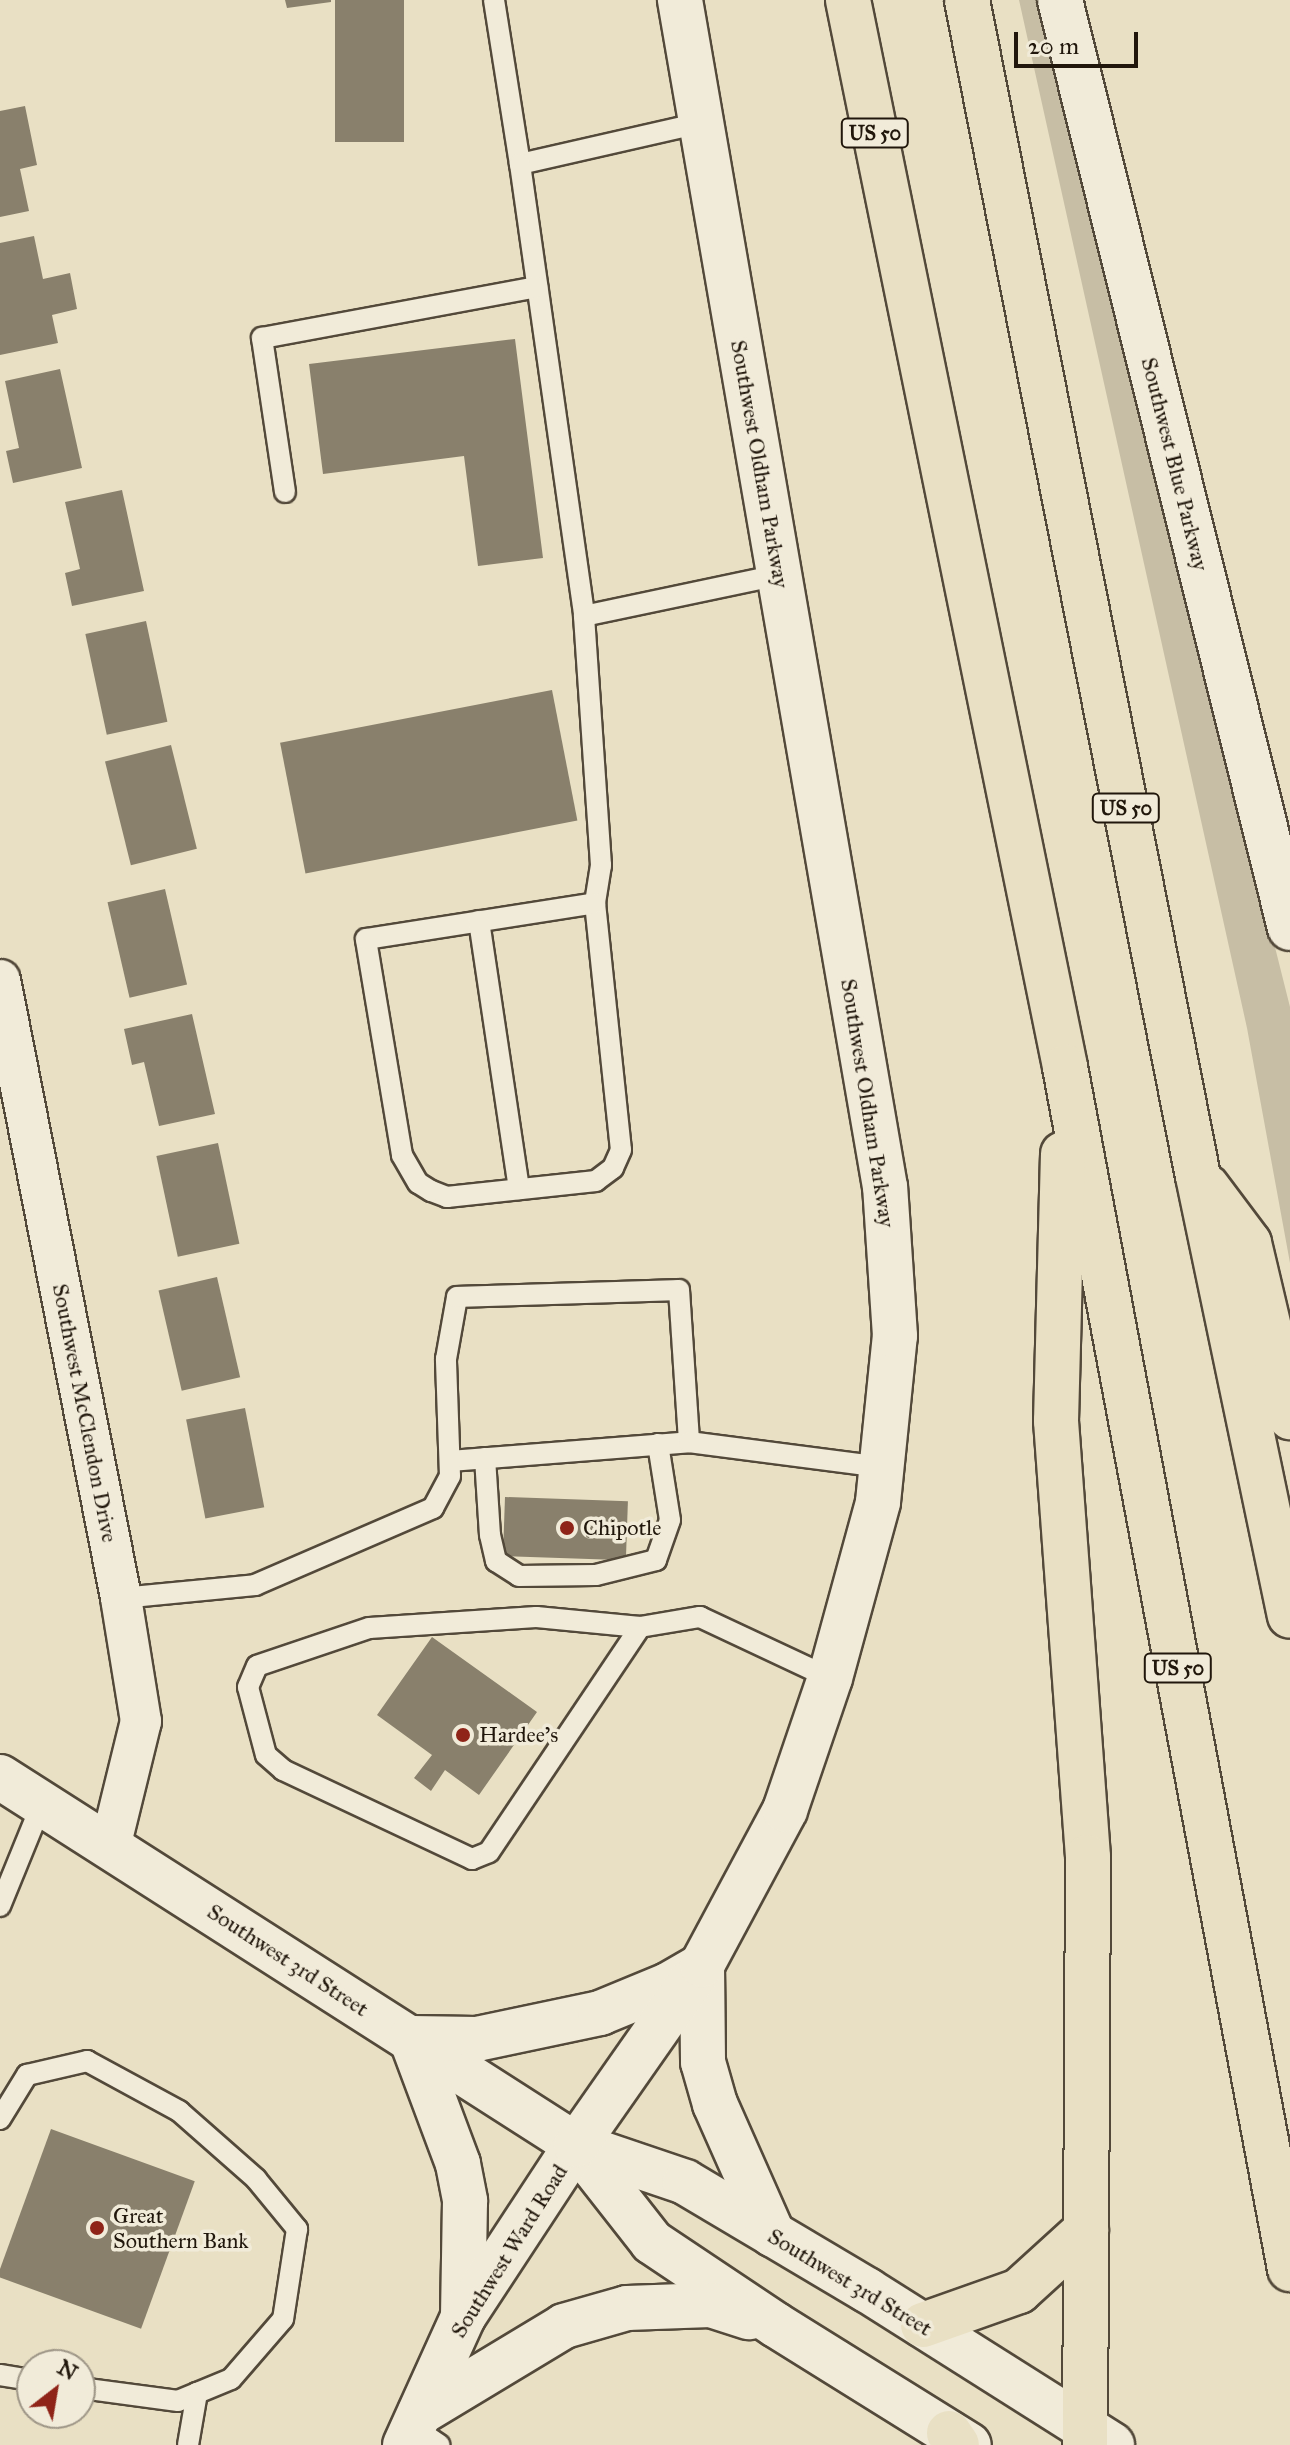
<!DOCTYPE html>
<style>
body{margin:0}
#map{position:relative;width:1290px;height:2445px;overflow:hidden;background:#e9e0c4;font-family:"IM FELL Great Primer",serif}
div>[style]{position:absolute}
.green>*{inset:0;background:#c7bea5}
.building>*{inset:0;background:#89806c;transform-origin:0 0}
.roads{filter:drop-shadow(2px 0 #53493a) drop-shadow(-2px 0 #53493a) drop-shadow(0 2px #53493a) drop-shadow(0 -2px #53493a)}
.lane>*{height:20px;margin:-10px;padding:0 10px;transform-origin:10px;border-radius:10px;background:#f1ebd9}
.street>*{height:40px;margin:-20px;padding:0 20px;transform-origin:20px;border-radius:20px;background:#f1ebd9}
.secondary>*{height:44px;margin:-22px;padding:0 22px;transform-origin:22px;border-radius:22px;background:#f1ebd9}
.highway>*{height:44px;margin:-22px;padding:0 22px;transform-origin:22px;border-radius:22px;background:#e9e0c4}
.dots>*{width:22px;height:22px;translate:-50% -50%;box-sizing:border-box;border:4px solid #f1ebd9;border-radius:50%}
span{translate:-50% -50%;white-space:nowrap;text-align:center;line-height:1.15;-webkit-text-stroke:7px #f1ebd9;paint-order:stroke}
.shield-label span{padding:2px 6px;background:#f1ebd9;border:2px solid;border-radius:6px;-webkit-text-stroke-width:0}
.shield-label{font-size:20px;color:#21170c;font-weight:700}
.street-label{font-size:22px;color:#21170c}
.poi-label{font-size:22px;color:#21170c}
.left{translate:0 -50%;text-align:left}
.north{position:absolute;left:16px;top:2349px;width:80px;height:80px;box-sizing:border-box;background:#f1ebd9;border:2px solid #9e9687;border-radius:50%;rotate:31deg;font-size:22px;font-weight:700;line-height:32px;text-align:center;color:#21170c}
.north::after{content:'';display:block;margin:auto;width:28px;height:36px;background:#8f2418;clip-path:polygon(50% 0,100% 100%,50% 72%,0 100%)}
.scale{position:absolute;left:1014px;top:32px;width:124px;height:36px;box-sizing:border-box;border:4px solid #21170c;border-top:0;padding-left:10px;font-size:24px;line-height:28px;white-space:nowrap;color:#21170c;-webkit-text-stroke:6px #f1ebd9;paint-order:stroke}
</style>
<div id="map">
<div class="green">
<div style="clip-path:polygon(1019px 0,1048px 0,1098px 241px,1290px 1007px,1290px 1263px,1247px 1028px)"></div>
</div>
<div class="building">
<div style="clip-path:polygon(285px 0,331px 0,331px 2px,287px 8px)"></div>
<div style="left:335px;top:0;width:69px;height:142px"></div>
<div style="clip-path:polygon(25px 106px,37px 165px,20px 169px,29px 211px,0 217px,0 111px)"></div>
<div style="clip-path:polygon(34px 236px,43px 279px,70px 273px,77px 309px,52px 315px,58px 343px,0 355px,0 243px)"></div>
<div style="clip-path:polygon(515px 339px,543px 558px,478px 566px,464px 456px,323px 474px,309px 364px)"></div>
<div style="clip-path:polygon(60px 369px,82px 468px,13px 483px,6px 451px,19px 448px,5px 381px)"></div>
<div style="clip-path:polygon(122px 490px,144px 591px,72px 606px,65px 573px,80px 569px,65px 502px)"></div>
<div style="left:146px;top:621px;width:103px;height:62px;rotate:78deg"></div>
<div style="left:552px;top:690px;width:133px;height:277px;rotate:79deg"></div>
<div style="left:171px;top:745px;width:107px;height:68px;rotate:76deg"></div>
<div style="left:165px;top:889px;width:98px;height:59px;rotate:77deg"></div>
<div style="clip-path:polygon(192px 1014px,215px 1114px,159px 1126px,144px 1062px,132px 1065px,124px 1029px)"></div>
<div style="left:218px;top:1143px;width:103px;height:63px;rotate:78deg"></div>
<div style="left:217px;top:1277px;width:103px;height:60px;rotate:77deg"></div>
<div style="left:245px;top:1408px;width:101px;height:60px;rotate:79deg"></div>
<div style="left:505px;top:1497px;width:123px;height:59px;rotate:2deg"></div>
<div style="clip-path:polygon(432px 1637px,537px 1712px,479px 1795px,445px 1770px,431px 1791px,414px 1778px,432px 1755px,377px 1715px)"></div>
<div style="left:51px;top:2129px;width:153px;height:157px;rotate:20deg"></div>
</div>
<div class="roads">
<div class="lane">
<div style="left:494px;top:0;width:166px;rotate:81deg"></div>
<div style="left:520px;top:164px;width:186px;rotate:-12.8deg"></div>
<div style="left:520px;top:164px;width:457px;rotate:81.9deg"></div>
<div style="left:584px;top:616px;width:199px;rotate:-11.9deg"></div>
<div style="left:285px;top:492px;width:156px;rotate:-98.5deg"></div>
<div style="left:262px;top:338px;width:280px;rotate:-10.5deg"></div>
<div style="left:584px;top:616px;width:250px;rotate:86.1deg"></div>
<div style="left:601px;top:865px;width:38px;rotate:99deg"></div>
<div style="left:595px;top:903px;width:248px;rotate:84deg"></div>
<div style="left:621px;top:1150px;width:20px;rotate:114deg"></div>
<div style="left:613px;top:1168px;width:21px;rotate:143deg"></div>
<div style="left:596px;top:1181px;width:150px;rotate:173.9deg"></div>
<div style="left:447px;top:1197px;width:17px;rotate:-159deg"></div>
<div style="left:431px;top:1191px;width:15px;rotate:-148deg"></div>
<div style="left:418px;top:1183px;width:32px;rotate:-120deg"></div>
<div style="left:402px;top:1155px;width:219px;rotate:-99.5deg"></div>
<div style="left:366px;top:939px;width:232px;rotate:-8.9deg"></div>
<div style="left:479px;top:921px;width:271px;rotate:81.5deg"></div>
<div style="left:485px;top:1458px;width:77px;rotate:86.3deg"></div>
<div style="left:490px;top:1535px;width:27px;rotate:77deg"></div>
<div style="left:496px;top:1561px;width:27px;rotate:33deg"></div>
<div style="left:519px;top:1576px;width:77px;rotate:-0.7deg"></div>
<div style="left:596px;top:1575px;width:62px;rotate:-14deg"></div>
<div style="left:656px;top:1560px;width:42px;rotate:-70.7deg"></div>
<div style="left:670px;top:1520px;width:77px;rotate:-99deg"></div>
<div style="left:450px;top:1461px;width:240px;rotate:-4.5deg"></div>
<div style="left:121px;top:1598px;width:135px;rotate:-5.5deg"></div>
<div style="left:255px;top:1585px;width:194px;rotate:-23.4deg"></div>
<div style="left:433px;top:1508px;width:36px;rotate:-62deg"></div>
<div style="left:450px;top:1476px;width:117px;rotate:-92deg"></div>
<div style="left:446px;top:1359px;width:63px;rotate:-79.9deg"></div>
<div style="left:457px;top:1297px;width:222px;rotate:-1.8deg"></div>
<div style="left:679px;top:1290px;width:152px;rotate:86.2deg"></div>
<div style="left:689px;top:1442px;width:194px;rotate:7.4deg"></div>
<div style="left:640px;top:1627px;width:104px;rotate:-174.5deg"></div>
<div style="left:536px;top:1617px;width:167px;rotate:176.2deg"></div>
<div style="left:369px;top:1628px;width:118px;rotate:161.3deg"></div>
<div style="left:257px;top:1666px;width:23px;rotate:113deg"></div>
<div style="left:248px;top:1687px;width:70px;rotate:75.2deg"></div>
<div style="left:266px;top:1755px;width:23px;rotate:41deg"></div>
<div style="left:283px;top:1770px;width:209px;rotate:25.2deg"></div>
<div style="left:472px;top:1859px;width:18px;rotate:-22deg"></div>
<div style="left:489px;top:1852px;width:271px;rotate:-56.1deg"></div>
<div style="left:640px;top:1627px;width:61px;rotate:-9.5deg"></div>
<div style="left:700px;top:1617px;width:144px;rotate:25.1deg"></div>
<div style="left:0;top:1906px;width:111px;rotate:-67.8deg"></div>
<div style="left:0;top:2119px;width:52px;rotate:-58.5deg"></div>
<div style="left:27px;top:2075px;width:62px;rotate:-13.1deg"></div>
<div style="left:87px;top:2061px;width:105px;rotate:28.5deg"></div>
<div style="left:179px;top:2111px;width:103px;rotate:41.4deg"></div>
<div style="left:256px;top:2179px;width:65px;rotate:50.6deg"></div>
<div style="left:297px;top:2229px;width:91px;rotate:98.8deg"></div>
<div style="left:283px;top:2319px;width:79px;rotate:130.9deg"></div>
<div style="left:231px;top:2379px;width:57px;rotate:157.5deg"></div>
<div style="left:178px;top:2401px;width:99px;rotate:-172.4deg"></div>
<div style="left:0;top:2375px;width:32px;rotate:9deg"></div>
<div style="left:413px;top:2427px;width:32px;rotate:34deg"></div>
<div style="left:188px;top:2445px;width:53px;rotate:-80.2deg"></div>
</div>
<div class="street">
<div style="left:0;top:980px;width:630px;rotate:78.92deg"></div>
<div style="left:121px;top:1598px;width:125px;rotate:80.8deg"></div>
<div style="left:141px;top:1721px;width:130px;rotate:103.8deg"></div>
</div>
<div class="secondary">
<div style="left:1060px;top:0;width:956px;rotate:76.08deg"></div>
<div style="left:0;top:1777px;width:684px;rotate:32.57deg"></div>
<div style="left:576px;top:2145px;width:115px;rotate:18.7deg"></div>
<div style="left:685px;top:2182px;width:212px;rotate:30.7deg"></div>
<div style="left:867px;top:2290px;width:290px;rotate:32.3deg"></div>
<div style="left:411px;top:2038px;width:66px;rotate:0.9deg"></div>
<div style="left:477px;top:2039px;width:126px;rotate:-11.9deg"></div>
<div style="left:600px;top:2013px;width:74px;rotate:-22.4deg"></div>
<div style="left:668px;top:1985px;width:39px;rotate:-30deg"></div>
<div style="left:702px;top:1965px;width:97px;rotate:89.4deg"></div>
<div style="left:703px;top:2062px;width:44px;rotate:74.1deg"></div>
<div style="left:715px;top:2104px;width:143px;rotate:66.1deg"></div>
<div style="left:411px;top:2038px;width:134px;rotate:69.5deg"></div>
<div style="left:458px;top:2164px;width:38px;rotate:79deg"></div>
<div style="left:465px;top:2201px;width:116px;rotate:91deg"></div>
<div style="left:576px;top:2145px;width:123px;rotate:51.9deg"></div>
<div style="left:652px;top:2242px;width:149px;rotate:33.8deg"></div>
<div style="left:776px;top:2325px;width:227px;rotate:31.9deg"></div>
<div style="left:420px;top:2413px;width:168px;rotate:-31.1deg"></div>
<div style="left:564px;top:2326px;width:66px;rotate:-15.9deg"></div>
<div style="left:627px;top:2308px;width:84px;rotate:-2deg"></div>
<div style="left:711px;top:2305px;width:40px;rotate:18deg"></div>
<div style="left:405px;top:2445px;width:141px;rotate:-65.6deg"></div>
<div style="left:463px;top:2317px;width:206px;rotate:-56.7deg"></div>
<div style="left:576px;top:2145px;width:220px;rotate:-55deg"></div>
<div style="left:702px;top:1965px;width:176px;rotate:-61.8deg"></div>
<div style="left:785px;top:1810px;width:139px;rotate:-71.2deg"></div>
<div style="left:830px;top:1678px;width:182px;rotate:-74.7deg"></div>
<div style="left:878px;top:1502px;width:167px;rotate:-84.2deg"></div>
<div style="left:895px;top:1336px;width:149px;rotate:-93.8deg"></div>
<div style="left:885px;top:1187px;width:1205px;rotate:-99.8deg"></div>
</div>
<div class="highway">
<div style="left:848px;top:0;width:1089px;rotate:78.5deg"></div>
<div style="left:1065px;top:1067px;width:1223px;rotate:79.4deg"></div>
<div style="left:967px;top:0;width:1198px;rotate:78.89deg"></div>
<div style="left:1198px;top:1176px;width:449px;rotate:78.2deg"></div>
<div style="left:1063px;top:1154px;width:267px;rotate:91.5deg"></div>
<div style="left:1056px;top:1421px;width:437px;rotate:85.8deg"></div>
<div style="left:1088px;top:1857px;width:588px;rotate:90.29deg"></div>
<div style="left:1207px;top:1187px;width:70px;rotate:53.1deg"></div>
<div style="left:1249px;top:1243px;width:179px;rotate:76.7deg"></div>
<div style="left:923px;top:2325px;width:102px;rotate:-19.5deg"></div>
<div style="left:1019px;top:2291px;width:91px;rotate:-42.3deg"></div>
<div style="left:949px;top:2433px;width:14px;rotate:56deg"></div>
</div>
</div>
<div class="dots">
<div style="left:567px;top:1528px;background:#8f2418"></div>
<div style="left:463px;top:1735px;background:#8f2418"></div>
<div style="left:97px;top:2228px;background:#8f2418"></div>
</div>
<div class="shield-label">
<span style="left:875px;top:133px">US 50</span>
<span style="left:1126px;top:808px">US 50</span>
<span style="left:1178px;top:1668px">US 50</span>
</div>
<div class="street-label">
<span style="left:760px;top:464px;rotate:80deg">Southwest Oldham Parkway</span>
<span style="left:1175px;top:464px;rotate:76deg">Southwest Blue Parkway</span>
<span style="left:868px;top:1103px;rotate:81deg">Southwest Oldham Parkway</span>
<span style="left:85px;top:1413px;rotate:79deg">Southwest McClendon Drive</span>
<span style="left:288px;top:1960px;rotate:33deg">Southwest 3rd Street</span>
<span style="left:509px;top:2251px;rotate:-58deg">Southwest Ward Road</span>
<span style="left:850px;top:2282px;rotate:31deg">Southwest 3rd Street</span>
</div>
<div class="poi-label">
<span class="left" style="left:583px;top:1528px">Chipotle</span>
<span class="left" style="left:479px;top:1735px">Hardee's</span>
<span class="left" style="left:113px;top:2228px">Great<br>Southern Bank</span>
</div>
<div class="north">N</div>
<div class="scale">20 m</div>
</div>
